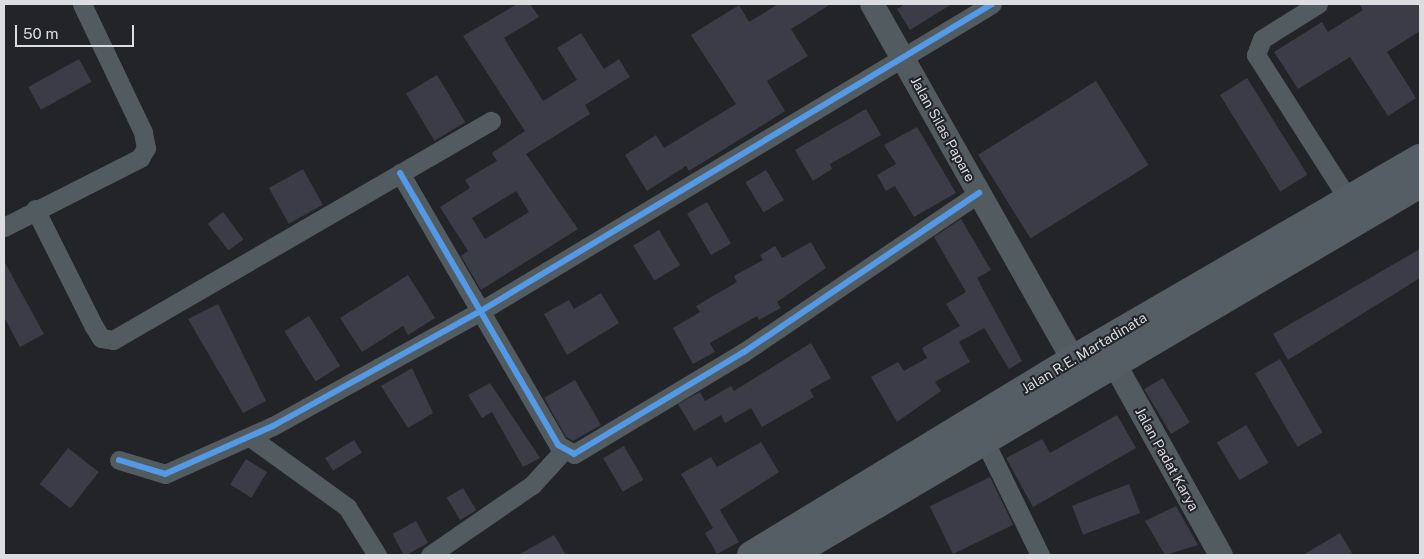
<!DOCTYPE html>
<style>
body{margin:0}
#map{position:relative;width:1424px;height:559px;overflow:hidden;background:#222427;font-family:"Public Sans",sans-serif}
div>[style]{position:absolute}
.building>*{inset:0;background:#3b3c48;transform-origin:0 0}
.minor>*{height:19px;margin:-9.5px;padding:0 9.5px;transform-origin:9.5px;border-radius:9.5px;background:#525b60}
.tertiary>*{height:24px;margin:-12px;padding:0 12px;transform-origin:12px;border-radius:12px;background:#525b60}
.trunk>*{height:28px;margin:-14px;padding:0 14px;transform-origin:14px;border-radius:14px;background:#555e65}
.cycleway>*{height:6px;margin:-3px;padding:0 3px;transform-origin:3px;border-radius:3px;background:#5399e6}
span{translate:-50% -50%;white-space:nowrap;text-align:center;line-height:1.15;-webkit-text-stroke:4px #212428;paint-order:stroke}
.street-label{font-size:14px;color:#dbdde0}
.frame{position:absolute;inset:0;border:5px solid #dbdde0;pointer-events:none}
.scale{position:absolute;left:15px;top:25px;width:119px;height:22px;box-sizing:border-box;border:2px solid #dbdde0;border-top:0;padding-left:6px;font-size:15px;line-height:18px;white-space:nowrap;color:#dbdde0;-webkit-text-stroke:4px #212428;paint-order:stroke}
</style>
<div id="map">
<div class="building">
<div style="clip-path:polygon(evenodd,517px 4px,530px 4px,539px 17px,504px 38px,543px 101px,577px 80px,557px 48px,581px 33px,604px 69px,619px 59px,630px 77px,585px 105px,590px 114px,526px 154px,578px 229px,481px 290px,461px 256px,468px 251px,440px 207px,470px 188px,465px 180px,497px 161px,492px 153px,525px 131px,463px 36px,517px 4px,516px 191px,529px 212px,485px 239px,472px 218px,516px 191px)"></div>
<div style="clip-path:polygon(778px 4px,831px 4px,791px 29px,808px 56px,767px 81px,785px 111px,689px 171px,686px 166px,647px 191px,625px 155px,656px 135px,664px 148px,736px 104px,691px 35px,739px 5px,749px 22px)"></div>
<div style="clip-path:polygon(905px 4px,952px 4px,910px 30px,897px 9px)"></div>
<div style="clip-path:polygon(1359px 4px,1420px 4px,1420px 31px,1387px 52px,1416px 98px,1388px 116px,1350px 57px,1298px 89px,1274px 52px,1322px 22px,1328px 32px,1363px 10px)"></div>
<div style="left:79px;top:59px;width:26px;height:58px;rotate:61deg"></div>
<div style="left:437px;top:75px;width:55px;height:36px;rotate:59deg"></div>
<div style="left:1247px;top:78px;width:114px;height:32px;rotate:58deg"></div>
<div style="left:1096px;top:81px;width:99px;height:139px;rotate:58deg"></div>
<div style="clip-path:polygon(866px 109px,881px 135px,830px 164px,832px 169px,813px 181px,795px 150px)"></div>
<div style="clip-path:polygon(917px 127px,956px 193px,914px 217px,895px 186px,886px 191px,877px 175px,896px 164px,884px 145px)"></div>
<div style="left:303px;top:169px;width:41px;height:39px;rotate:61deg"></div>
<div style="left:766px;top:170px;width:35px;height:24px;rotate:59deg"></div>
<div style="left:707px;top:202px;width:48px;height:23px;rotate:60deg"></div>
<div style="left:223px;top:212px;width:34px;height:19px;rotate:53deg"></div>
<div style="clip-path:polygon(961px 219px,991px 270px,977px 278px,1022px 361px,1009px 369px,984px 328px,959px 342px,970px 362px,935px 382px,941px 391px,897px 422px,871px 377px,898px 362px,904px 371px,927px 358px,922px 348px,960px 326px,946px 304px,966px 292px,934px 237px)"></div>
<div style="left:659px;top:230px;width:41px;height:30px;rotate:59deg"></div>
<div style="clip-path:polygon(811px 242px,826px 268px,777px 302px,781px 308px,759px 320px,757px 316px,710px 343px,715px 352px,693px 364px,673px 328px,700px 312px,696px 306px,737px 282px,734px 276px,763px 260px,760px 255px,775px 246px,782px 258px)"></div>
<div style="clip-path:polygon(1420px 249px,1420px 278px,1288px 360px,1273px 334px)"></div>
<div style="clip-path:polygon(4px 261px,44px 334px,20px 347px,4px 317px)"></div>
<div style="clip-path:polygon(408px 275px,435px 318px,408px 335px,403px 326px,362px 352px,340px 318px)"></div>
<div style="clip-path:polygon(601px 293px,619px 323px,567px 355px,544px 314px,569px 300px,574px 309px)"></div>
<div style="clip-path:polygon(218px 304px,266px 401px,243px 413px,188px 319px)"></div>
<div style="left:309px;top:316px;width:59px;height:29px;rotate:58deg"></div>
<div style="clip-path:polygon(811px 343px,831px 378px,810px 390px,814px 397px,762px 427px,751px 408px,725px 423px,721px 415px,694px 431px,678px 404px,700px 392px,705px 401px,731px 386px,734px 391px)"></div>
<div style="left:1280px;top:359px;width:85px;height:29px;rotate:60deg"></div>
<div style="clip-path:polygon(412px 368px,433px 413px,408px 428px,381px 386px)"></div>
<div style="left:1163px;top:378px;width:52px;height:22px;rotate:59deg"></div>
<div style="clip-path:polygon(575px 380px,601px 425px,573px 441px,566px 437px,544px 398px)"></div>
<div style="clip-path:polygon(490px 383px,540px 458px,523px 467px,492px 412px,482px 418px,468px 395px)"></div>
<div style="clip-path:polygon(1117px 415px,1136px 448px,1033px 507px,1006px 458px,1042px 439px,1050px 453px)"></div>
<div style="left:1246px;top:425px;width:44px;height:34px;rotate:59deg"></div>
<div style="left:354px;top:440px;width:15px;height:34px;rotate:58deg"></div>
<div style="clip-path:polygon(761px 442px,779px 472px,720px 510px,739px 542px,717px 554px,705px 533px,713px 528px,681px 474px,711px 457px,717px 467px)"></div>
<div style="left:624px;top:446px;width:39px;height:24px;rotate:60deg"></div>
<div style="left:68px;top:448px;width:39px;height:46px;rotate:38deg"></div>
<div style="left:246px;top:459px;width:25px;height:30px;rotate:32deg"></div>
<div style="left:990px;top:477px;width:53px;height:67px;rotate:64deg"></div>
<div style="left:1129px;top:484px;width:31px;height:61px;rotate:69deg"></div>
<div style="left:463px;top:488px;width:26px;height:19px;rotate:59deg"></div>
<div style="clip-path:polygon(1176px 506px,1198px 545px,1165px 555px,1145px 521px)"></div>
<div style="left:416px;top:521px;width:25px;height:27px;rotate:61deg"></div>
<div style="clip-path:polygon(1340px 533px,1353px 555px,1303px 555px)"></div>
<div style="clip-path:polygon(554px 535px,566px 555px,518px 555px)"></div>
</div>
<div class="minor">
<div style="left:1318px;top:4px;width:66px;rotate:148deg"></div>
<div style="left:1262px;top:39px;width:17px;rotate:111deg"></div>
<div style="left:1256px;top:55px;width:171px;rotate:57.4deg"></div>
<div style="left:400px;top:173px;width:315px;rotate:59.8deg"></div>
<div style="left:558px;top:445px;width:18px;rotate:29deg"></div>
<div style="left:574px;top:454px;width:198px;rotate:-31deg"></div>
<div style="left:744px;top:352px;width:284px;rotate:-34.1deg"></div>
<div style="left:35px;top:209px;width:130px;rotate:63.4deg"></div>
<div style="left:93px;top:325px;width:15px;rotate:58deg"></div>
<div style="left:101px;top:338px;width:12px;rotate:9deg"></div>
<div style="left:113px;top:340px;width:437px;rotate:-30.1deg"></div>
<div style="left:4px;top:227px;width:153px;rotate:-26.9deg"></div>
<div style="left:140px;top:158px;width:12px;rotate:-59deg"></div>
<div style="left:146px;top:148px;width:16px;rotate:-101deg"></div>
<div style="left:143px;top:132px;width:142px;rotate:-115.5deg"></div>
<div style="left:250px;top:437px;width:120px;rotate:35.8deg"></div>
<div style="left:347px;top:507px;width:57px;rotate:58deg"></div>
<div style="left:984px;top:440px;width:128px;rotate:64deg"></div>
<div style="left:119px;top:460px;width:48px;rotate:16.9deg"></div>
<div style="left:165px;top:474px;width:118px;rotate:-24deg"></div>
<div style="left:273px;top:426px;width:235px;rotate:-29deg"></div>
<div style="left:479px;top:312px;width:598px;rotate:-30.98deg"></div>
<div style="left:430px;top:555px;width:124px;rotate:-34.5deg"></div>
<div style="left:532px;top:485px;width:46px;rotate:-47.6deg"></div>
</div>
<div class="tertiary">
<div style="left:872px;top:4px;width:408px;rotate:60.5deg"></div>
<div style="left:1114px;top:363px;width:220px;rotate:60.9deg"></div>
</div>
<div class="trunk">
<div style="left:751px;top:555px;width:377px;rotate:-31.3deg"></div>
<div style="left:1073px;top:359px;width:401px;rotate:-30.1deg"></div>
<div style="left:791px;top:555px;width:730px;rotate:-30.53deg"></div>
</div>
<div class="cycleway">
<div style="left:400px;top:173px;width:315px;rotate:59.8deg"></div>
<div style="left:558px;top:445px;width:18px;rotate:29deg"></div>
<div style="left:574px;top:454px;width:198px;rotate:-31deg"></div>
<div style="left:744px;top:352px;width:284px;rotate:-34.1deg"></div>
<div style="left:119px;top:460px;width:48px;rotate:16.9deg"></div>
<div style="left:165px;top:474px;width:118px;rotate:-24deg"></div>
<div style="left:273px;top:426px;width:235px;rotate:-29deg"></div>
<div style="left:479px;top:312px;width:598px;rotate:-30.98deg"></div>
</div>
<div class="street-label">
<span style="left:943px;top:129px;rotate:61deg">Jalan Silas Papare</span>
<span style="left:1084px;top:353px;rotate:-31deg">Jalan R.E. Martadinata</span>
<span style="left:1167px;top:459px;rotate:61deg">Jalan Padat Karya</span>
</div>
<div class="frame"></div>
<div class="scale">50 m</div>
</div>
